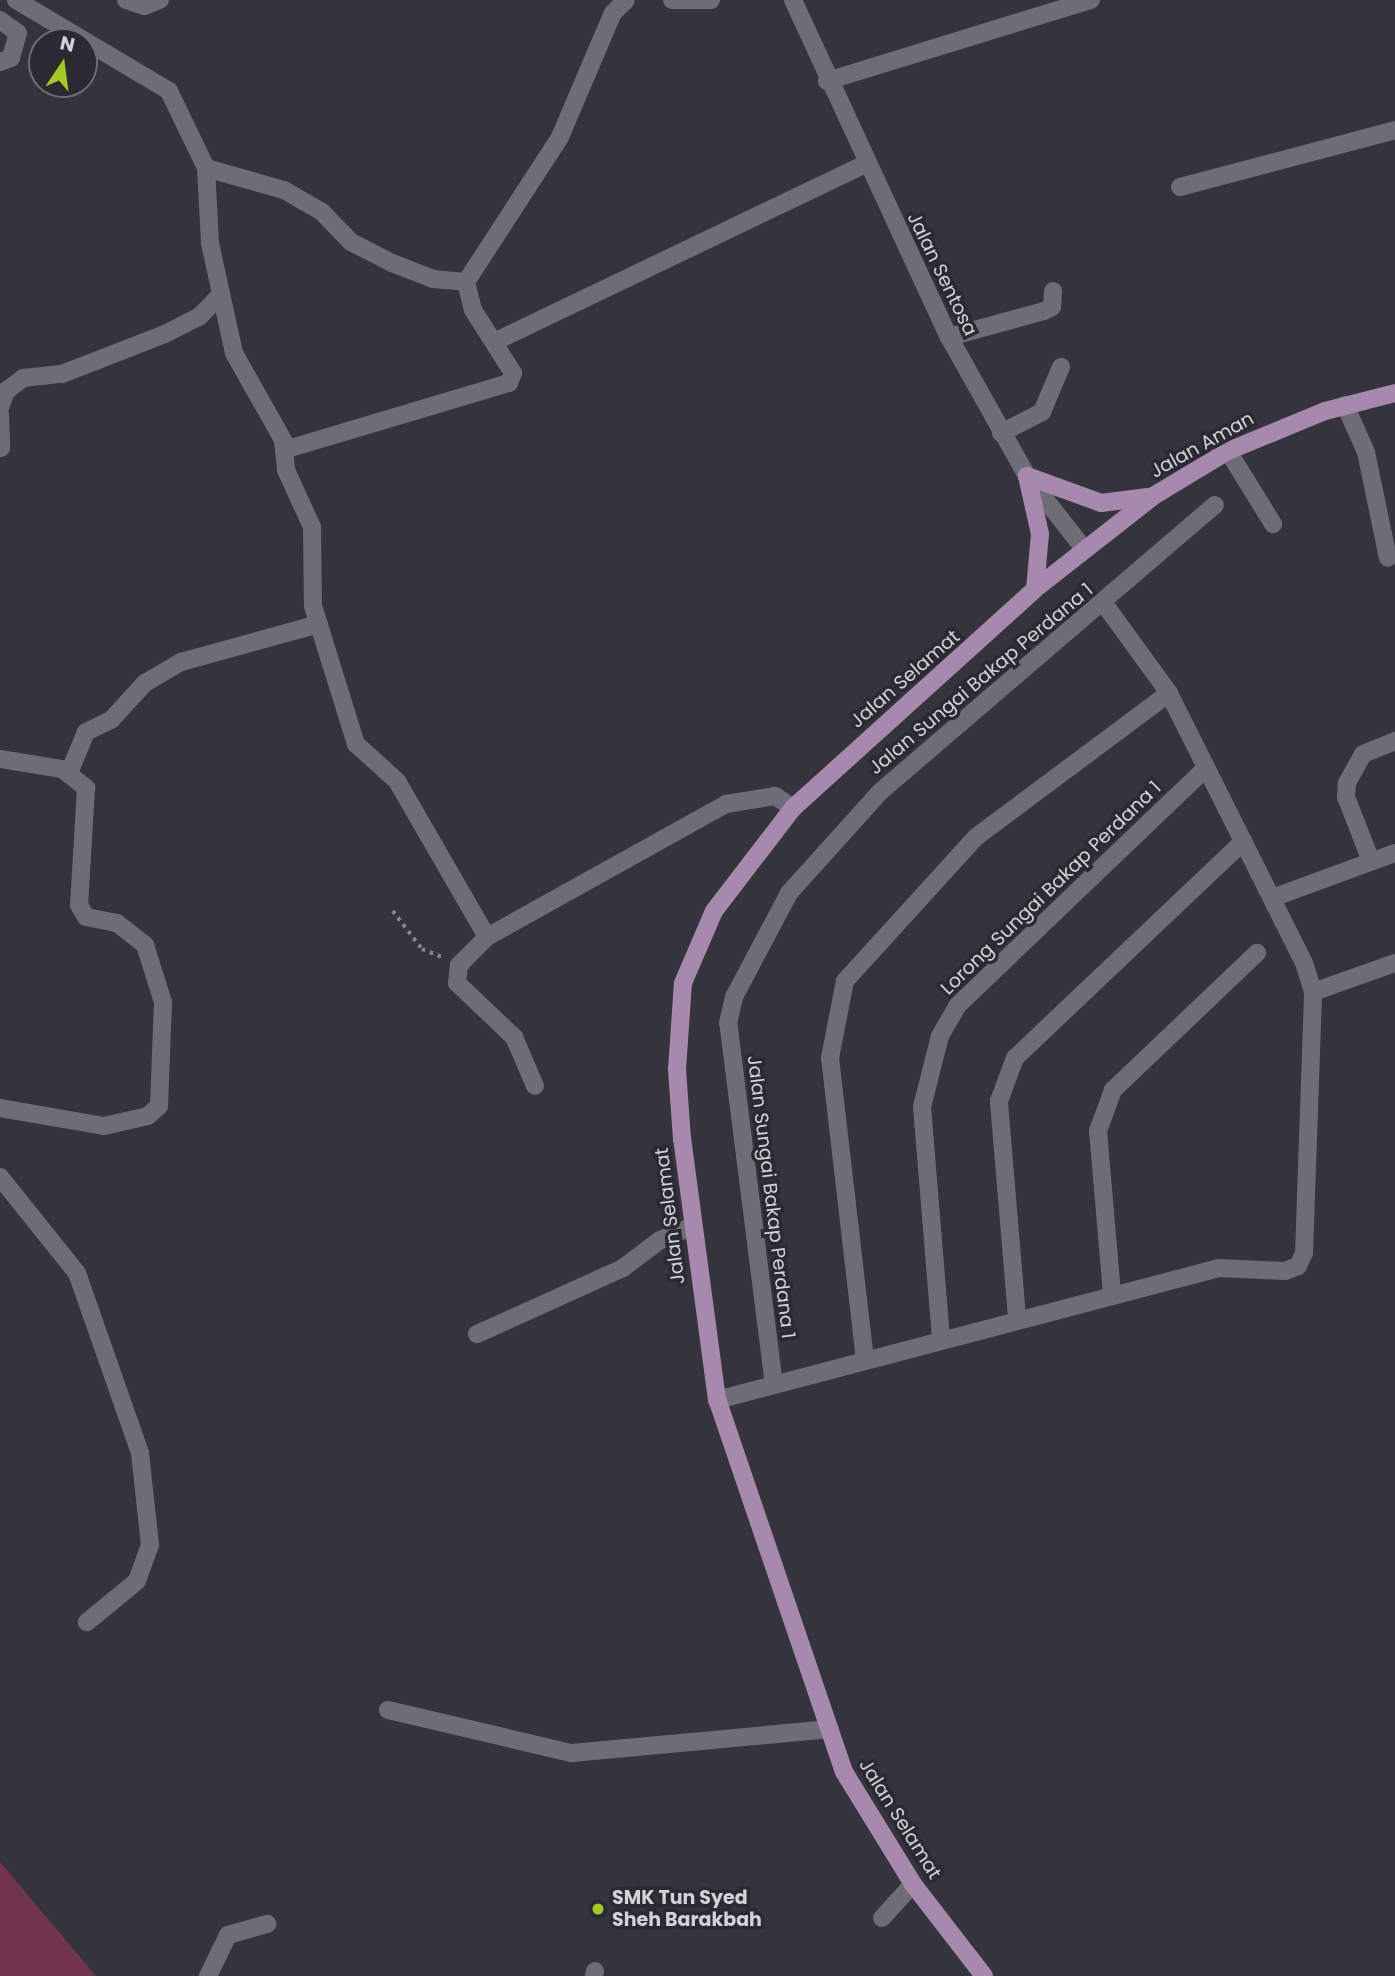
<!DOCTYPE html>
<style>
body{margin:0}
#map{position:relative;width:1395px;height:1976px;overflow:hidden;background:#35343d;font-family:Poppins,sans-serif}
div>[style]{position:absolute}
.green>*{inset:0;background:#70344b}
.path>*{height:3.5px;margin-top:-1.75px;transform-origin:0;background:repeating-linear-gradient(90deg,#86868d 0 3.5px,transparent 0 8.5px)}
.minor>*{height:18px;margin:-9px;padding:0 9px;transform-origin:9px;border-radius:9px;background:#6e6d77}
.major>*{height:18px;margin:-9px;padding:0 9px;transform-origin:9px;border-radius:9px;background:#a889ae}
.dots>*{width:19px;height:19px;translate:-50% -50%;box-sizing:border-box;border:4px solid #2b2a33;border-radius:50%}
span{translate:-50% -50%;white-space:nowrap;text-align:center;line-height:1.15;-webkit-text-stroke:7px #2b2a33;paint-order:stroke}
.street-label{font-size:19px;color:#d2d2d8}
.poi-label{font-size:19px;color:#d2d2d8;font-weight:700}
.left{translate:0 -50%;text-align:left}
.north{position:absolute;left:28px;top:28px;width:70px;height:70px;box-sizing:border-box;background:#2b2a33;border:2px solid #6e6d75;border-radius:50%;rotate:13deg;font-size:19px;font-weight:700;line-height:28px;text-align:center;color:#d2d2d8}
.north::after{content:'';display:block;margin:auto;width:24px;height:32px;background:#a4c825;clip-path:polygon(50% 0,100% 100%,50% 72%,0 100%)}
</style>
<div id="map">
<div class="green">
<div style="clip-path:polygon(0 1862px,96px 1976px,0 1976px)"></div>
</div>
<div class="path">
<div style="left:393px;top:911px;width:48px;rotate:52.7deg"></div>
<div style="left:422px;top:949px;width:24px;rotate:22deg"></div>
</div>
<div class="minor">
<div style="left:16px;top:0;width:178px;rotate:30.7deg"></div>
<div style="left:169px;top:91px;width:85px;rotate:64.3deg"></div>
<div style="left:206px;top:168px;width:75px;rotate:86.9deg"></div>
<div style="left:210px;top:243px;width:113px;rotate:77.7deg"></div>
<div style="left:234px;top:353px;width:100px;rotate:60.6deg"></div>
<div style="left:283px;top:440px;width:30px;rotate:84deg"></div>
<div style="left:286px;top:470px;width:63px;rotate:65.5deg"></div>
<div style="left:312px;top:527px;width:79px;rotate:89.3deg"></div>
<div style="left:313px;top:606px;width:145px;rotate:72.7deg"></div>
<div style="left:356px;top:744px;width:55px;rotate:42.1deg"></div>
<div style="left:397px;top:781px;width:180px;rotate:60deg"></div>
<div style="left:487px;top:937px;width:274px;rotate:-29.1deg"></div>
<div style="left:726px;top:804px;width:50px;rotate:-9.3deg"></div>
<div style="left:775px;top:796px;width:22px;rotate:34deg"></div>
<div style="left:126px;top:0;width:19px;rotate:18deg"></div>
<div style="left:144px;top:6px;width:17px;rotate:-21deg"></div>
<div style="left:672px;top:0;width:39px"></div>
<div style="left:793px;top:0;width:371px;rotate:65.2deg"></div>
<div style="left:949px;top:337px;width:159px;rotate:60.7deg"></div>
<div style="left:1027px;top:476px;width:93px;rotate:52deg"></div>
<div style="left:0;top:20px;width:22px;rotate:36deg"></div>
<div style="left:18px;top:33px;width:26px;rotate:106deg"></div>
<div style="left:11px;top:58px;width:12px;rotate:160deg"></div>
<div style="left:827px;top:81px;width:276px;rotate:-17.1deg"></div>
<div style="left:206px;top:168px;width:81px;rotate:15.8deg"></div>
<div style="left:284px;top:190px;width:44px;rotate:30.1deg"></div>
<div style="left:322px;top:212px;width:42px;rotate:46deg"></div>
<div style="left:351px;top:242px;width:46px;rotate:27.1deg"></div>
<div style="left:392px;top:263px;width:44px;rotate:21.3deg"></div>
<div style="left:433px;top:279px;width:33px;rotate:5deg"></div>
<div style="left:1180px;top:187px;width:222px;rotate:-14.8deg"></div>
<div style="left:949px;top:337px;width:98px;rotate:-15.3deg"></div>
<div style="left:1044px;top:311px;width:9px;rotate:-27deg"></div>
<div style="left:1052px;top:307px;width:16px;rotate:-86deg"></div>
<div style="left:496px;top:341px;width:410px;rotate:-25.6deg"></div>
<div style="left:1345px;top:405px;width:51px;rotate:65.9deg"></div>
<div style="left:1366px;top:452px;width:108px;rotate:78.3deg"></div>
<div style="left:0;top:408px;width:18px;rotate:-71deg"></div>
<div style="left:6px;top:391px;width:21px;rotate:-37deg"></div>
<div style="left:23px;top:378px;width:39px;rotate:-6deg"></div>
<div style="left:62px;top:374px;width:110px;rotate:-21.2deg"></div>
<div style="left:165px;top:334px;width:38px;rotate:-27deg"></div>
<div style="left:199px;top:317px;width:29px;rotate:-46deg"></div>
<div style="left:0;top:414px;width:34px;rotate:88deg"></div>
<div style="left:1001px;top:433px;width:46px;rotate:-27.1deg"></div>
<div style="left:1042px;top:412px;width:49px;rotate:-67.1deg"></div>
<div style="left:284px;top:450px;width:235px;rotate:-16.6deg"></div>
<div style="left:509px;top:383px;width:11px;rotate:-68deg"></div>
<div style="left:513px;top:373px;width:75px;rotate:-122.4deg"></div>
<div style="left:473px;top:310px;width:29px;rotate:-104deg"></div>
<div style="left:466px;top:282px;width:173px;rotate:-57deg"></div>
<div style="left:560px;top:137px;width:135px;rotate:-66.9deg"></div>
<div style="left:613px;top:13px;width:18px;rotate:-45deg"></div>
<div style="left:1228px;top:451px;width:86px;rotate:58.3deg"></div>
<div style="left:0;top:759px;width:63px;rotate:9.2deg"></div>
<div style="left:62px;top:769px;width:31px;rotate:38deg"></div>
<div style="left:86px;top:788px;width:117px;rotate:93.4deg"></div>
<div style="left:79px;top:905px;width:14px;rotate:60deg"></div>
<div style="left:86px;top:917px;width:32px;rotate:11deg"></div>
<div style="left:117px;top:923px;width:36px;rotate:38deg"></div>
<div style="left:145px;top:945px;width:60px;rotate:72.5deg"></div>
<div style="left:163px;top:1002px;width:104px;rotate:92.2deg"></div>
<div style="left:159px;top:1106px;width:15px;rotate:138deg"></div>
<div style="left:148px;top:1116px;width:45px;rotate:167.2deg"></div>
<div style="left:104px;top:1126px;width:106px;rotate:-170.2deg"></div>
<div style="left:69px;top:773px;width:44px;rotate:-67.5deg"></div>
<div style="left:86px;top:732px;width:28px;rotate:-26deg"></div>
<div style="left:111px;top:720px;width:50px;rotate:-47.4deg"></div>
<div style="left:145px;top:683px;width:42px;rotate:-30.3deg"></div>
<div style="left:181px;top:662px;width:143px;rotate:-15.4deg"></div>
<div style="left:1371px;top:861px;width:69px;rotate:-111.3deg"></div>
<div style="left:1346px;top:797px;width:14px;rotate:-86deg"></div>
<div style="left:1347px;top:783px;width:33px;rotate:-61deg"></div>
<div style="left:1363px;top:754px;width:35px;rotate:-22deg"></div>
<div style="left:1272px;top:898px;width:131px;rotate:-20.1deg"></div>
<div style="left:487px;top:937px;width:40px;rotate:135deg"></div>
<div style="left:459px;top:965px;width:18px;rotate:96deg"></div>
<div style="left:457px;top:983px;width:79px;rotate:43.5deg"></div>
<div style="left:514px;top:1037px;width:53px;rotate:66.8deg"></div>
<div style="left:1313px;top:992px;width:87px;rotate:-19.5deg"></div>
<div style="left:0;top:1177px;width:123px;rotate:51.3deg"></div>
<div style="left:77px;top:1273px;width:191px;rotate:70.7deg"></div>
<div style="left:140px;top:1453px;width:93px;rotate:83.8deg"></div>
<div style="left:150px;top:1545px;width:38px;rotate:110deg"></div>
<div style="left:137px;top:1581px;width:65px;rotate:140.6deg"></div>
<div style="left:1112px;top:1294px;width:164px;rotate:-94.9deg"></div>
<div style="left:1098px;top:1131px;width:44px;rotate:-69.9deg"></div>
<div style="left:1113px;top:1090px;width:199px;rotate:-43.6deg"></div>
<div style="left:1017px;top:1317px;width:217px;rotate:-94.8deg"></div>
<div style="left:999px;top:1101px;width:46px;rotate:-69.6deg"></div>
<div style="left:1015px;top:1058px;width:315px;rotate:-43.5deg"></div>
<div style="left:477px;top:1334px;width:160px;rotate:-24.3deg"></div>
<div style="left:623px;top:1268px;width:46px;rotate:-37.1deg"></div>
<div style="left:660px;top:1240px;width:33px;rotate:-23deg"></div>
<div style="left:941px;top:1338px;width:232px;rotate:-94.7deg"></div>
<div style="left:922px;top:1107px;width:73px;rotate:-75.8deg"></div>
<div style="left:940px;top:1036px;width:34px;rotate:-60deg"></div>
<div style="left:957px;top:1006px;width:344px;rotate:-43.7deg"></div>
<div style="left:865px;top:1360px;width:304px;rotate:-96.6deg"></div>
<div style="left:830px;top:1058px;width:78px;rotate:-79deg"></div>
<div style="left:845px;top:981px;width:195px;rotate:-47.7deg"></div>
<div style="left:976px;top:837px;width:241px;rotate:-36.7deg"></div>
<div style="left:774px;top:1385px;width:365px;rotate:-97.2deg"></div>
<div style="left:728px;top:1023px;width:27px;rotate:-77deg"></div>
<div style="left:734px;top:997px;width:118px;rotate:-62.1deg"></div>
<div style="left:789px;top:893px;width:136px;rotate:-48deg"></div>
<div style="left:880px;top:792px;width:441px;rotate:-40.6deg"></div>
<div style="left:717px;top:1400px;width:519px;rotate:-14.73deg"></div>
<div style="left:1219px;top:1268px;width:66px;rotate:2.6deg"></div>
<div style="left:1285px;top:1271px;width:14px;rotate:-21deg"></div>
<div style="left:1298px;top:1266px;width:14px;rotate:-65deg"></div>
<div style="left:1304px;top:1253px;width:261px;rotate:-88deg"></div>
<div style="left:1313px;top:992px;width:30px;rotate:-107deg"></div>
<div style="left:1304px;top:963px;width:302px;rotate:-116.6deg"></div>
<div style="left:1169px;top:693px;width:112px;rotate:-126deg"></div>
<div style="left:388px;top:1710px;width:189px;rotate:13.2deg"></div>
<div style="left:572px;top:1753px;width:259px;rotate:-5.3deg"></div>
<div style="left:882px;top:1918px;width:46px;rotate:-47.6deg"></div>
<div style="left:208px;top:1976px;width:46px;rotate:-64deg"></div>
<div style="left:228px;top:1935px;width:41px;rotate:-15.8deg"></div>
<div style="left:594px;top:1976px;width:5px;rotate:-79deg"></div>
</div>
<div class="major">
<div style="left:1027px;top:476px;width:79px;rotate:20deg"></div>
<div style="left:1101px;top:503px;width:47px;rotate:-7.3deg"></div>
<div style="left:1027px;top:476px;width:59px;rotate:77.4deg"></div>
<div style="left:1040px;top:534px;width:55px;rotate:95.2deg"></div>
<div style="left:984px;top:1976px;width:116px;rotate:-127.7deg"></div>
<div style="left:913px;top:1884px;width:132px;rotate:-121.6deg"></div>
<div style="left:844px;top:1772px;width:393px;rotate:-108.8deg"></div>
<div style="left:717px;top:1400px;width:263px;rotate:-97.6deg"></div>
<div style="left:682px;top:1139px;width:69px;rotate:-94.1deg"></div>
<div style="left:677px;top:1070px;width:87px;rotate:-86.1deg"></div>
<div style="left:683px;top:983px;width:78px;rotate:-66.7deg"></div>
<div style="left:714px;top:911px;width:130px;rotate:-52.5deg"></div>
<div style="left:793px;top:808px;width:326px;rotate:-42.1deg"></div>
<div style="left:1035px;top:589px;width:152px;rotate:-38.1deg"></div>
<div style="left:1155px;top:495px;width:85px;rotate:-31.1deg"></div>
<div style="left:1228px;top:451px;width:105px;rotate:-22.4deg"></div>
<div style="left:1325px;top:411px;width:72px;rotate:-14.4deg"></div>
</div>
<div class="dots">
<div style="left:598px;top:1909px;background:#a4c825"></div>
</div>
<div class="street-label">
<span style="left:942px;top:274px;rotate:64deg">Jalan Sentosa</span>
<span style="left:1202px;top:445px;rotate:-29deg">Jalan Aman</span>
<span style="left:905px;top:679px;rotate:-41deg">Jalan Selamat</span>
<span style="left:981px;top:679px;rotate:-40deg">Jalan Sungai Bakap Perdana 1</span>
<span style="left:1051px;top:888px;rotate:-44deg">Lorong Sungai Bakap Perdana 1</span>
<span style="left:771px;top:1197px;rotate:83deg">Jalan Sungai Bakap Perdana 1</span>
<span style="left:670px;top:1216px;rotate:-97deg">Jalan Selamat</span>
<span style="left:900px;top:1819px;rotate:58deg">Jalan Selamat</span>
</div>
<div class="poi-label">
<span class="left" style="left:612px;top:1909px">SMK Tun Syed<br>Sheh Barakbah</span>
</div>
<div class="north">N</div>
</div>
